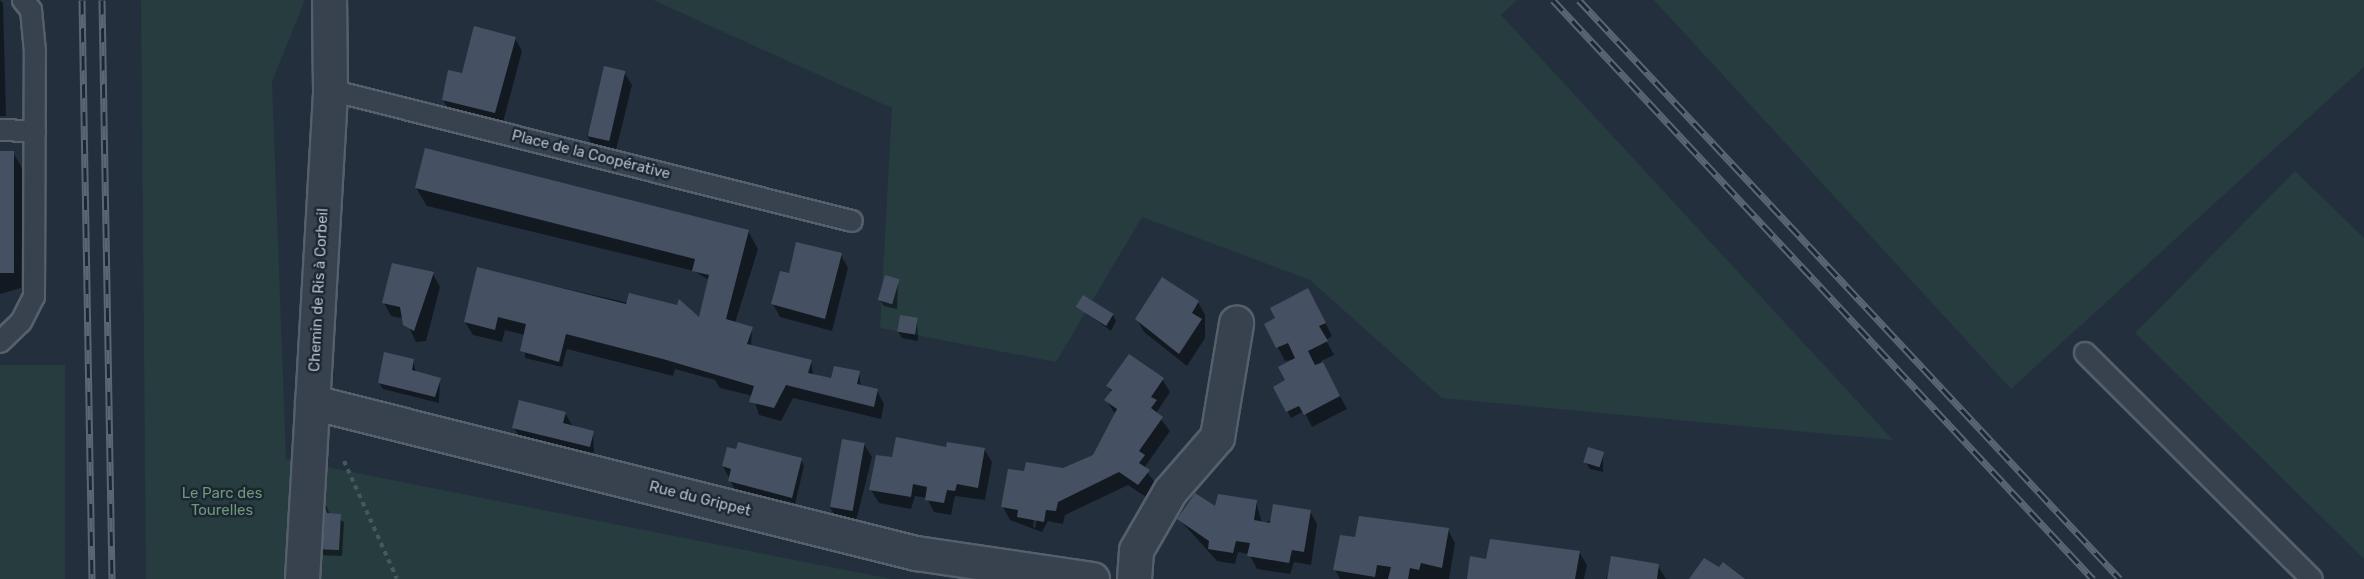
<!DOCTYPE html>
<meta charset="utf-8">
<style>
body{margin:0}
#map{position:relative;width:2364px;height:579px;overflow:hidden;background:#242f3e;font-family:Rubik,sans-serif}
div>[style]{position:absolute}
.green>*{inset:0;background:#263c3f;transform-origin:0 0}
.shadow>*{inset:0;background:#0007}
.building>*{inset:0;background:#455162;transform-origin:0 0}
.path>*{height:4px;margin-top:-2px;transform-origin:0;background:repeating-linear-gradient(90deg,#44595c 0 4.5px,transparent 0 9px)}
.roads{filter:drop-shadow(2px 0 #565f6c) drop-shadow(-2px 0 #565f6c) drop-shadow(0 2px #565f6c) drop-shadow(0 -2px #565f6c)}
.service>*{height:20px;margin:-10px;padding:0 10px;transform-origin:10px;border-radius:10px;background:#38414e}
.minor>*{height:33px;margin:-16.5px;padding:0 16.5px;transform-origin:16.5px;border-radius:16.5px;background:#38414e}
.rail>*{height:7px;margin-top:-3.5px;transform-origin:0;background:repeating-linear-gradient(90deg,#1d2633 0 14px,#5a6575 0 28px);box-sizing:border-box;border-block:2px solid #5a6575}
span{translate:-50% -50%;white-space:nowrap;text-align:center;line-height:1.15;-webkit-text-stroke:5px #1d2633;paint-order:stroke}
.street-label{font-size:15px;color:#b4bcc9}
.park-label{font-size:15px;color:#6b9a76}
</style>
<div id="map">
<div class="green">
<div style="clip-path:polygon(141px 0,305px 0,272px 81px,286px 459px,891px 579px,146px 579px)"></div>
<div style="clip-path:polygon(653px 0,1517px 0,1501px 15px,1893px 440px,1442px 398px,1310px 280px,1142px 217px,1056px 362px,880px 328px,892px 108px)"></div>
<div style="clip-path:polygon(1654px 0,2364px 0,2364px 67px,2011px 389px)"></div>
<div style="clip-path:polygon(2295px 171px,2364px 238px,2364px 559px,2135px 333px)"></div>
<div style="left:0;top:365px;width:65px;height:214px"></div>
</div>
<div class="shadow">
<div style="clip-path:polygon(0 0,3px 3px,6px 116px,0 116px)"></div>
<div style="clip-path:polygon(515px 38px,522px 51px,502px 126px,451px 113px,443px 100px,463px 75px)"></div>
<div style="clip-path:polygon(624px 72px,632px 85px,615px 154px,595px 149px,587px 136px)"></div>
<div style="clip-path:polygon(0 152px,13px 152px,23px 170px,21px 288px,0 294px)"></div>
<div style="clip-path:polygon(416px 188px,748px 231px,758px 249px,735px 323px,752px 328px,751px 347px,811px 361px,813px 375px,833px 380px,859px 373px,861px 387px,877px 391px,884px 404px,881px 419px,793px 398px,781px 421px,759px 415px,753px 396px,720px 388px,715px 380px,675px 369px,673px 376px,567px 349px,562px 367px,525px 358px,525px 335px,505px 330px,502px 342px,473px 335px,465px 322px,478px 269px,700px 319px,709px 280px,694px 271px,427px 206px)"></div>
<div style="clip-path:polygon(841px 255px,848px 268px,832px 331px,780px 317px,773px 304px,790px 275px)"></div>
<div style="clip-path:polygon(433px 274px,440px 287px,426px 341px,416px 342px,405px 319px,391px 316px,384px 303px)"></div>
<div style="clip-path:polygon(898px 280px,897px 309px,884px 306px,880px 300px)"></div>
<div style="clip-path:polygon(1198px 302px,1205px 315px,1205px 338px,1187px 366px,1144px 332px,1137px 319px)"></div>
<div style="clip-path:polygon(1315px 302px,1332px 336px,1326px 340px,1334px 355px,1321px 361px,1347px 409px,1312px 427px,1304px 411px,1291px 418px,1275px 388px,1287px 381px,1297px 359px,1285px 361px,1266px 325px)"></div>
<div style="clip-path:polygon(1078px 307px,1113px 315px,1116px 321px,1111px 331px)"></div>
<div style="clip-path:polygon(917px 320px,918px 341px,902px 338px,898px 332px)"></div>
<div style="clip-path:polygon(413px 360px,416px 373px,440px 379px,439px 403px,383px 389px,379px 383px)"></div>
<div style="clip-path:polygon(evenodd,1162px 379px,1170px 392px,1156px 413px,1170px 431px,1144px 468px,1156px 484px,1146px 497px,1128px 485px,1065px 515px,1063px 524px,1048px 521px,1042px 532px,1010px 520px,1003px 507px,1025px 473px,1064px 469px,1094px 456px,1116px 415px,1106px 400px,1112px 393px,1108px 387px,1162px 379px,1035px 511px,1037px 518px,1035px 528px,1033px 527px,1035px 511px)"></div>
<div style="clip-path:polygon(565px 413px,573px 427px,593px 432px,594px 453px,522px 441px,514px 428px)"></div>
<div style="clip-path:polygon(864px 444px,872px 457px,855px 525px,837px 520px,830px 507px)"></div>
<div style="clip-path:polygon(947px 449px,984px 449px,992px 462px,985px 500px,955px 496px,951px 515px,934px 512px,927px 498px,915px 496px,911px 509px,879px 503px,871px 490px,893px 459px)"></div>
<div style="clip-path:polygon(1603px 453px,1603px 472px,1590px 469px,1586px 462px)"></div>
<div style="clip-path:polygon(801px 460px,804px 466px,795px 504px,786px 501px,785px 506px,737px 494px,723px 466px)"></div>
<div style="clip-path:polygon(1256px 502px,1262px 523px,1310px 511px,1317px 524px,1311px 565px,1294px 562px,1290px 574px,1257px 569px,1249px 554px,1238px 552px,1235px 564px,1217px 561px,1179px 519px)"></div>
<div style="clip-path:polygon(326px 505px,330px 515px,344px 522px,342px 556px,318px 555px,319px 506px)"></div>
<div style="clip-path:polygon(1448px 530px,1455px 543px,1449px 579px,1340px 579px,1335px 569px,1356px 539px)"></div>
<div style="clip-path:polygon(1579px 552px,1587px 565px,1584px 579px,1468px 579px,1487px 560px)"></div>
<div style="clip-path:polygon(1612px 558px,1658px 566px,1666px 579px,1606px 579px)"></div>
</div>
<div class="building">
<div style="clip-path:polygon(474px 26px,516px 37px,495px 113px,442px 100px,448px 70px,462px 73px)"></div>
<div style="left:604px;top:66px;width:22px;height:72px;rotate:13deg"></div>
<div style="clip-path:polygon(425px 148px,749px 230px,726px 319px,753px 327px,747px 344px,812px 360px,808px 373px,831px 378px,834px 366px,860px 371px,857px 384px,878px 389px,874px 407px,786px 385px,774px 408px,749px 402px,754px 386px,663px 359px,566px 334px,559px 362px,520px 351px,526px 324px,498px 317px,495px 330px,464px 322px,477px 267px,626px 304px,629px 293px,677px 305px,679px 299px,699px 317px,709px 275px,692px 271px,695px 259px,415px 188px)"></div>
<div style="left:0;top:151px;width:14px;height:122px"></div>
<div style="clip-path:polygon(796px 242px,842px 253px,825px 319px,771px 304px,780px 271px,789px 273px)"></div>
<div style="clip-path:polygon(392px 263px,434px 272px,414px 331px,403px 325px,400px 307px,382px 303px)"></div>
<div style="left:885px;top:275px;width:15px;height:26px;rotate:16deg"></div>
<div style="clip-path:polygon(1162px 277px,1199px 301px,1192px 313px,1202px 319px,1179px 354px,1135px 319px)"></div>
<div style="clip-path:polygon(1308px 288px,1326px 323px,1319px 326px,1328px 341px,1308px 351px,1315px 365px,1323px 362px,1340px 396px,1304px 415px,1299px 406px,1286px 412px,1273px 387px,1285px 380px,1278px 367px,1295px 358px,1288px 343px,1276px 348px,1264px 324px,1275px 318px,1270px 308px)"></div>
<div style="left:1083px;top:295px;width:36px;height:14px;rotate:32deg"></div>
<div style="left:900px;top:315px;width:18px;height:17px;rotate:9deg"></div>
<div style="clip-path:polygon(384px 352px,414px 359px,412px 370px,441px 378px,435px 397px,378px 383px)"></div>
<div style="clip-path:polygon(1129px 354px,1164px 378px,1151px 397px,1157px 400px,1151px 408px,1163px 417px,1139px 451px,1145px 455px,1139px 463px,1150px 470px,1138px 485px,1119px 472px,1058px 502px,1056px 511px,1046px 510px,1044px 522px,1017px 517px,1018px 510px,1001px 507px,1008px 469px,1024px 471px,1026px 462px,1063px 468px,1093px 455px,1117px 409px,1104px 400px,1112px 390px,1106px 386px)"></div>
<div style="clip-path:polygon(519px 400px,566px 412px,563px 423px,594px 431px,590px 447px,512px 428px)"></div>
<div style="clip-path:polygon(896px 437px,946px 447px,947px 442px,985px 448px,978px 488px,957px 484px,955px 491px,947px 490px,944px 503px,925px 500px,927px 487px,913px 484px,911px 497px,869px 490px,876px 455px,892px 457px)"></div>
<div style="left:842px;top:439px;width:23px;height:69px;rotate:10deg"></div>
<div style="clip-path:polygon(738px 442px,802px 458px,792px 498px,728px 481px,731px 469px,722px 466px,727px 447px,736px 449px)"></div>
<div style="left:1588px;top:447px;width:17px;height:16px;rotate:17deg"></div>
<div style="clip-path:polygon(1195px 493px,1215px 506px,1218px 494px,1257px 500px,1254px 520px,1270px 523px,1273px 504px,1311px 510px,1304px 552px,1292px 550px,1289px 563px,1247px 556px,1250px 543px,1236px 541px,1233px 553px,1208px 549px,1209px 541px,1177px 519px)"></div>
<div style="clip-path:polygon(324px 502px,327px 513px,341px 514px,339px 550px,313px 549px)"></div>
<div style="clip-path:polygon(1359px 516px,1449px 528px,1442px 568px,1421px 563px,1419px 570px,1410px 568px,1408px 579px,1388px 579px,1391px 567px,1377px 565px,1375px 577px,1333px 570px,1340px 535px,1355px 537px)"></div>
<div style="clip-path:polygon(1490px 539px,1580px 551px,1575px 579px,1467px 579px,1470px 556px,1486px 559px)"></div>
<div style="clip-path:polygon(1611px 556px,1659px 564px,1657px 579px,1607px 579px)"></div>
<div style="clip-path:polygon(1704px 558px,1719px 567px,1723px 562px,1745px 579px,1689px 579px)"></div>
</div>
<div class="path">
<div style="left:344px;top:461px;width:129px;rotate:65.8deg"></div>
</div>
<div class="roads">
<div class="service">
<div style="left:330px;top:90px;width:538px;rotate:14.09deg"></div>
<div style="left:0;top:130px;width:35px;rotate:2deg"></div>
<div style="left:0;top:342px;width:29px;rotate:-44deg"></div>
<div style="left:21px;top:322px;width:28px;rotate:-63deg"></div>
<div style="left:34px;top:297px;width:245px;rotate:-89.8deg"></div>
<div style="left:35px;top:52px;width:42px;rotate:-95.4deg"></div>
<div style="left:31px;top:10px;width:13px;rotate:-129deg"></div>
<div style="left:2085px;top:353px;width:320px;rotate:44.9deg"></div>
</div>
<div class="minor">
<div style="left:312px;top:402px;width:623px;rotate:14.04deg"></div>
<div style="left:916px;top:553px;width:178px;rotate:8.4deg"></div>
<div style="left:302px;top:579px;width:490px;rotate:-86.7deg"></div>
<div style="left:330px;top:90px;width:90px;rotate:-90.6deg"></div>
<div style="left:1134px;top:579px;width:29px;rotate:-86deg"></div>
<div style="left:1136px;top:550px;width:68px;rotate:-60deg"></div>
<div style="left:1170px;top:491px;width:72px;rotate:-49deg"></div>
<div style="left:1217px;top:437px;width:116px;rotate:-80.5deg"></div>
</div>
</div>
<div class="rail">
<div style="left:82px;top:0;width:579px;rotate:89.01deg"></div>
<div style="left:102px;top:0;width:579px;rotate:89.01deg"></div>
<div style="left:1553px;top:0;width:792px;rotate:47deg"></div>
<div style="left:1579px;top:0;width:792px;rotate:46.94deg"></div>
</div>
<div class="street-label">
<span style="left:591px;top:155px;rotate:14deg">Place de la Coopérative</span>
<span style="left:319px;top:290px;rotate:-87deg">Chemin de Ris à Corbeil</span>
<span style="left:700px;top:499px;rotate:14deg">Rue du Grippet</span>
</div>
<div class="park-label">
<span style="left:222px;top:502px">Le Parc des<br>Tourelles</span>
</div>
</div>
